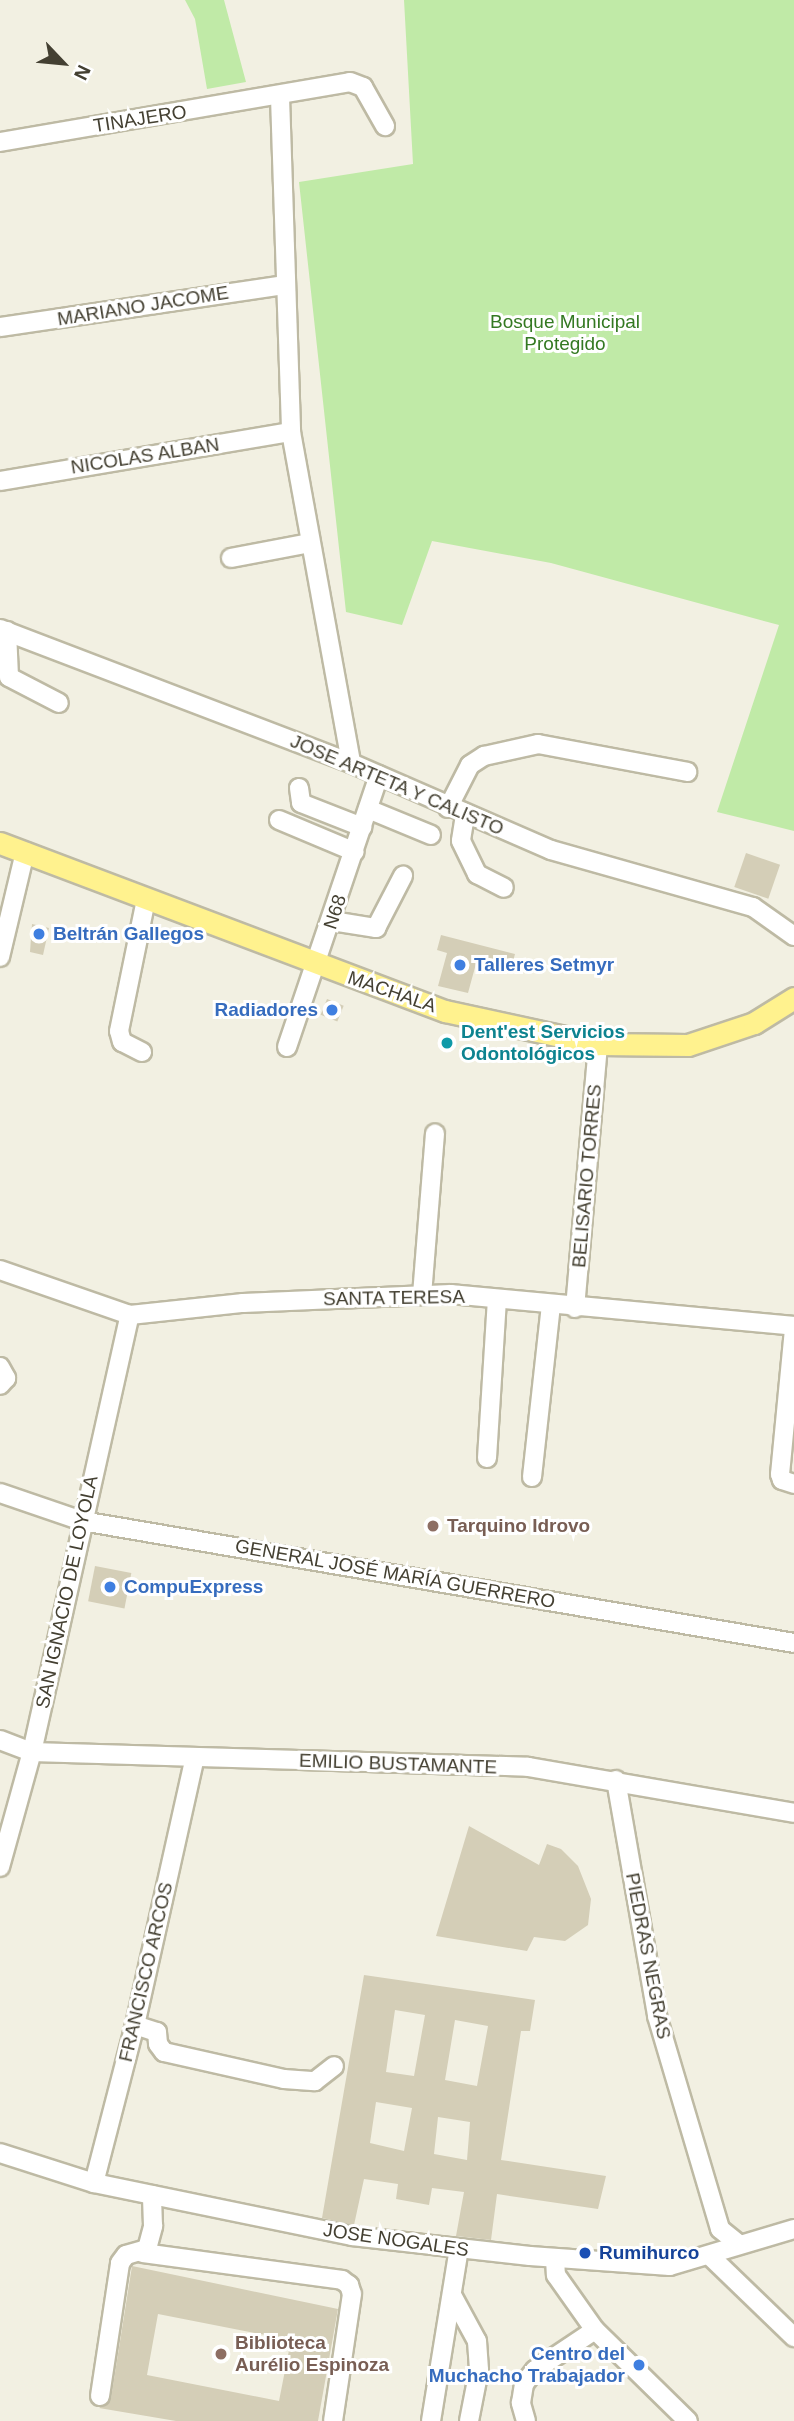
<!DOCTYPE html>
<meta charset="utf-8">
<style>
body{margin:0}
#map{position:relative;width:794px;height:2421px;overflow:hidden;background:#f2f0e2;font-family:Arial,sans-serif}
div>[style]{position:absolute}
.green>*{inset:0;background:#c0eaa7}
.building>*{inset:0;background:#d4ceb7;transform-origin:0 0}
.roads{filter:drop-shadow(2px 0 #bebaa4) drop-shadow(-2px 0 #bebaa4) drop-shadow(0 2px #bebaa4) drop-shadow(0 -2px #bebaa4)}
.minor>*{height:18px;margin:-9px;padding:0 9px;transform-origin:9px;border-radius:9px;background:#fff}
.major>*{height:21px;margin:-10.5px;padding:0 10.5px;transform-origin:10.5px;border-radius:10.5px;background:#fff28e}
.dots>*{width:19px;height:19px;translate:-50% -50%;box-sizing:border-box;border:4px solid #fff;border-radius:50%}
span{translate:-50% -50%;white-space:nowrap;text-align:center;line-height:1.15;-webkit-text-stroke:6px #fff;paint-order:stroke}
.street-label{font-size:19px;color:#444032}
.park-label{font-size:19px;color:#347922}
.shop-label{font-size:19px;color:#366cbe;font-weight:700}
.left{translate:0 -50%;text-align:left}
.right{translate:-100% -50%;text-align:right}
.culture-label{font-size:19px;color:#0d838f;font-weight:700}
.education-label{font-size:19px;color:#785e54;font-weight:700}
.transit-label{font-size:19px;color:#164399;font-weight:700}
.north{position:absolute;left:28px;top:28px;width:70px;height:70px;-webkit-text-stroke:5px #fff;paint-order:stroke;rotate:116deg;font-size:19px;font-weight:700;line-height:28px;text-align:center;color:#444032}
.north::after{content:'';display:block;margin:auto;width:24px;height:32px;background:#444032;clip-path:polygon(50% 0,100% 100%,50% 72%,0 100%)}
</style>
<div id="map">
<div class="green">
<div style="clip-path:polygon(185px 0,224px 0,246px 82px,207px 89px,195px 19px)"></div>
<div style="clip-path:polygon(404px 0,794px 0,794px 831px,717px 812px,779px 625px,551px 563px,432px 541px,402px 625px,346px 612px,299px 182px,413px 164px)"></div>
</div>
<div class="building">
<div style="left:746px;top:853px;width:36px;height:36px;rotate:19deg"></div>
<div style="clip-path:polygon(32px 924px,49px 928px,43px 955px,30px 952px)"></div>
<div style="clip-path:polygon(441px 935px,515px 954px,511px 969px,477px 960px,468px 993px,438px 986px,447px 953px,437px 950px)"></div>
<div style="left:327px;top:999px;width:18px;height:17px;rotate:22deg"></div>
<div style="left:95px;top:1566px;width:37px;height:36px;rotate:11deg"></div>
<div style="clip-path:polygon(469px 1826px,539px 1865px,547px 1844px,561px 1849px,578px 1866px,591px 1899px,588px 1925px,565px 1941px,534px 1937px,527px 1951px,436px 1936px)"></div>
<div style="clip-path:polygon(evenodd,364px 1975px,535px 2000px,530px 2031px,521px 2031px,501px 2160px,606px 2176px,598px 2209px,497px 2194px,491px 2240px,456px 2236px,464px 2192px,432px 2188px,429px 2205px,396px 2199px,398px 2184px,364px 2179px,354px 2225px,322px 2218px,364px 1975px,395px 2010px,425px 2015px,414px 2076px,386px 2072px,395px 2010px,364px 1975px,455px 2020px,488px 2026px,477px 2086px,445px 2080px,455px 2020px,364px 1975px,376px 2102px,412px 2108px,404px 2151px,370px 2143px,376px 2102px,364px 1975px,438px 2117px,470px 2122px,467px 2160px,434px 2154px,438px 2117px)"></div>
<div style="clip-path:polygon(evenodd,132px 2266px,338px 2309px,318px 2421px,176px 2421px,99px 2408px,111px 2398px,132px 2266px,158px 2314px,291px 2340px,279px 2401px,147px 2375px,158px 2314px)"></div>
</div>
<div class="roads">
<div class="minor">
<div style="left:280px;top:97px;width:335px;rotate:88.1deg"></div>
<div style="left:291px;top:432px;width:336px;rotate:79.7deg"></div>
<div style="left:0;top:142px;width:355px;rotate:-9.7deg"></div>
<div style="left:350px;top:82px;width:14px;rotate:21deg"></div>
<div style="left:363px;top:87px;width:45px;rotate:60.6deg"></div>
<div style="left:0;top:327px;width:288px;rotate:-8.4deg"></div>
<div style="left:0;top:481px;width:295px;rotate:-9.6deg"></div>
<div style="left:231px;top:558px;width:80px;rotate:-10.8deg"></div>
<div style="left:0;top:629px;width:376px;rotate:20.9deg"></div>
<div style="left:351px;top:763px;width:218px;rotate:23.5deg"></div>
<div style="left:551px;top:850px;width:210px;rotate:15.8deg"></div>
<div style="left:753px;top:907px;width:50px;rotate:35.3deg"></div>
<div style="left:7px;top:631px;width:46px;rotate:87.5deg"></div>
<div style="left:9px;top:677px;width:56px;rotate:27.5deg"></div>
<div style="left:299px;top:788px;width:15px;rotate:82deg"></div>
<div style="left:301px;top:803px;width:66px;rotate:21.5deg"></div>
<div style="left:448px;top:808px;width:48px;rotate:-62.9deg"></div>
<div style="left:470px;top:765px;width:17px;rotate:-33deg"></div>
<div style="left:484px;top:756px;width:55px;rotate:-12.5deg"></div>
<div style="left:538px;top:744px;width:152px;rotate:10.6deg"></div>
<div style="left:368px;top:809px;width:68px;rotate:22.4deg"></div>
<div style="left:465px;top:815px;width:26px;rotate:99deg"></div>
<div style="left:461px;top:841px;width:37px;rotate:64deg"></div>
<div style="left:477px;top:874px;width:30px;rotate:27deg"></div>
<div style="left:279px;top:820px;width:82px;rotate:22.8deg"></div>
<div style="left:332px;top:921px;width:45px;rotate:9deg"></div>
<div style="left:376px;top:928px;width:59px;rotate:-62.6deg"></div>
<div style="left:0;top:957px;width:108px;rotate:-76.6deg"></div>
<div style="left:287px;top:1047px;width:287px;rotate:-71.3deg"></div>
<div style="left:142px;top:1052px;width:22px;rotate:-153deg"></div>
<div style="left:122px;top:1042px;width:11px;rotate:-105deg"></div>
<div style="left:119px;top:1031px;width:135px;rotate:-78.4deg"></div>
<div style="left:0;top:1270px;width:138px;rotate:19.1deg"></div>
<div style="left:130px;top:1315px;width:114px;rotate:-6.1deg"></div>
<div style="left:243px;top:1303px;width:208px;rotate:-2.5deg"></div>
<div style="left:451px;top:1294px;width:344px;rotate:5.3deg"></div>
<div style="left:422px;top:1295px;width:162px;rotate:-85.4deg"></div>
<div style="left:575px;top:1308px;width:265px;rotate:-85deg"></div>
<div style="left:794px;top:1329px;width:146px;rotate:95.5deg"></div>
<div style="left:780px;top:1474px;width:6px;rotate:72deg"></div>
<div style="left:782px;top:1480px;width:13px;rotate:18deg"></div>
<div style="left:0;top:1367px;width:13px;rotate:61deg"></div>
<div style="left:6px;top:1378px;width:9px;rotate:131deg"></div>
<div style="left:487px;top:1458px;width:159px;rotate:-86.4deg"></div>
<div style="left:532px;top:1477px;width:173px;rotate:-83.7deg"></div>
<div style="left:0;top:1493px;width:87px;rotate:18.9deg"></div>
<div style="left:82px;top:1521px;width:722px;rotate:9.72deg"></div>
<div style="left:0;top:1740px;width:34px;rotate:21deg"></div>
<div style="left:32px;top:1752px;width:496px;rotate:1.7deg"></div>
<div style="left:528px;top:1767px;width:270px;rotate:9.8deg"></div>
<div style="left:616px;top:1780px;width:240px;rotate:80.1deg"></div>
<div style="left:657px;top:2016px;width:222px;rotate:73.5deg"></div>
<div style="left:720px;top:2229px;width:22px;rotate:39deg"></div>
<div style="left:0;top:1867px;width:119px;rotate:-74.5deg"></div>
<div style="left:32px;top:1752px;width:448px;rotate:-77.4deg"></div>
<div style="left:135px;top:2025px;width:23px;rotate:18deg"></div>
<div style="left:157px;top:2032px;width:12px;rotate:85deg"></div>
<div style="left:158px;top:2044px;width:10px;rotate:53deg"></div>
<div style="left:164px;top:2052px;width:123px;rotate:12.7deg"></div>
<div style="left:284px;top:2079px;width:31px;rotate:4deg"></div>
<div style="left:315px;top:2081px;width:24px;rotate:-38deg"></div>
<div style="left:0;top:2153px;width:99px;rotate:17.7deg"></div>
<div style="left:94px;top:2183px;width:263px;rotate:11.6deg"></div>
<div style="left:352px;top:2236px;width:179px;rotate:6.4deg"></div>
<div style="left:530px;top:2256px;width:140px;rotate:4.1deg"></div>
<div style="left:670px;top:2266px;width:129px;rotate:-16.6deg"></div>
<div style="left:94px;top:2183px;width:163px;rotate:-75.5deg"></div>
<div style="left:135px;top:2025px;width:271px;rotate:-77.4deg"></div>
<div style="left:143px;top:2253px;width:201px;rotate:7.7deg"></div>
<div style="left:342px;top:2280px;width:9px;rotate:36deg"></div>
<div style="left:349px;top:2285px;width:9px;rotate:72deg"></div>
<div style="left:352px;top:2294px;width:128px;rotate:98.5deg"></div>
<div style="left:710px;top:2256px;width:117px;rotate:44deg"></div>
<div style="left:555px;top:2258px;width:17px;rotate:87deg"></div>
<div style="left:556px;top:2275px;width:67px;rotate:54.7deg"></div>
<div style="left:595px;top:2330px;width:130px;rotate:44.4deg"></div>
<div style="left:452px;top:2295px;width:52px;rotate:61.5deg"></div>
<div style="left:477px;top:2341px;width:29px;rotate:86deg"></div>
<div style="left:479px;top:2370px;width:52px;rotate:101.1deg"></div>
<div style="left:100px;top:2396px;width:134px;rotate:-81.4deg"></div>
<div style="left:120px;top:2263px;width:10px;rotate:-53deg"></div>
<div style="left:126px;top:2255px;width:22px;rotate:-16deg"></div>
<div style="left:147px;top:2249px;width:24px;rotate:-75deg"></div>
<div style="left:153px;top:2226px;width:31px;rotate:-92deg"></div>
<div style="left:431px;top:2421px;width:174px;rotate:-80.8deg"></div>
<div style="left:526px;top:2421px;width:19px;rotate:-106deg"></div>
<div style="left:521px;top:2403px;width:19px;rotate:-81deg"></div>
<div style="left:524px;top:2384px;width:18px;rotate:-52deg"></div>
<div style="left:535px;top:2370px;width:72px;rotate:-33.7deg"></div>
</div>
<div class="major">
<div style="left:0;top:843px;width:476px;rotate:20.7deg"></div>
<div style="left:445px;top:1011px;width:157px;rotate:12.2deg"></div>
<div style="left:598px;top:1044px;width:90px;rotate:0.6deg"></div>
<div style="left:688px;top:1045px;width:70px;rotate:-18.4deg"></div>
<div style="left:754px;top:1023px;width:47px;rotate:-32deg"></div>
</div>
</div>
<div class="dots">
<div style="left:39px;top:934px;background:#3f7fe0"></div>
<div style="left:460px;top:965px;background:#3f7fe0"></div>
<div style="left:332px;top:1010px;background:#3f7fe0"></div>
<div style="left:447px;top:1043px;background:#0f9aa8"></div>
<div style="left:433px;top:1526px;background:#8d6e63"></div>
<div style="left:110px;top:1587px;background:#3f7fe0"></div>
<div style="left:585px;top:2253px;background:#1a4fb4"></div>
<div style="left:221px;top:2354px;background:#8d6e63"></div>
<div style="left:639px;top:2365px;background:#3f7fe0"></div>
</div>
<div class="street-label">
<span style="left:140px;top:119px;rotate:-9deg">TINAJERO</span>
<span style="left:143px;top:306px;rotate:-9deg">MARIANO JACOME</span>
<span style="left:145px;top:456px;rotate:-9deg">NICOLAS ALBAN</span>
<span style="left:397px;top:785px;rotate:23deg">JOSE ARTETA Y CALISTO</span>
<span style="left:335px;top:912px;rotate:-72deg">N68</span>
<span style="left:392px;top:992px;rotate:19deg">MACHALA</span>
<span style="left:587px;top:1176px;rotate:-85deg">BELISARIO TORRES</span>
<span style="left:394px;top:1298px;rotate:-1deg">SANTA TERESA</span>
<span style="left:395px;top:1574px;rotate:10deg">GENERAL JOSÉ MARÍA GUERRERO</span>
<span style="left:67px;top:1592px;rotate:-78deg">SAN IGNACIO DE LOYOLA</span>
<span style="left:398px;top:1764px;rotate:2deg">EMILIO BUSTAMANTE</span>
<span style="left:648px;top:1956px;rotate:79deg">PIEDRAS NEGRAS</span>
<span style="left:146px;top:1972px;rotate:-77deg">FRANCISCO ARCOS</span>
<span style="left:396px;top:2240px;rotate:8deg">JOSE NOGALES</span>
</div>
<div class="park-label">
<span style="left:565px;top:333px">Bosque Municipal<br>Protegido</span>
</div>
<div class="shop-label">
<span class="left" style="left:53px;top:934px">Beltrán Gallegos</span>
<span class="left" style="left:474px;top:965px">Talleres Setmyr</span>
<span class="right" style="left:318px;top:1010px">Radiadores</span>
<span class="left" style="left:124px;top:1587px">CompuExpress</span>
<span class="right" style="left:625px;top:2365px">Centro del<br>Muchacho Trabajador</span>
</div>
<div class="culture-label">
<span class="left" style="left:461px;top:1043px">Dent'est Servicios<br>Odontológicos</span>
</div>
<div class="education-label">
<span class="left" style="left:447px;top:1526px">Tarquino Idrovo</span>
<span class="left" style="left:235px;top:2354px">Biblioteca<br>Aurélio Espinoza</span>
</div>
<div class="transit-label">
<span class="left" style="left:599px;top:2253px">Rumihurco</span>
</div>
<div class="north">N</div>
</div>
